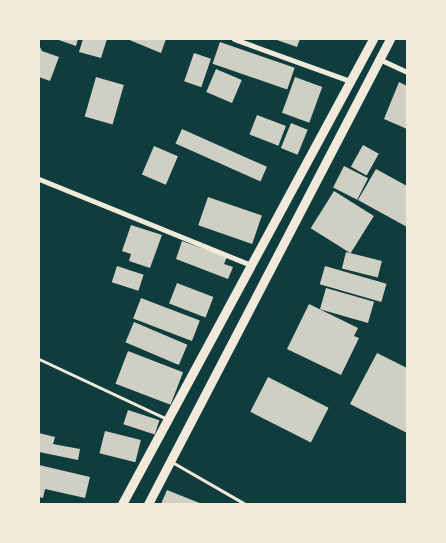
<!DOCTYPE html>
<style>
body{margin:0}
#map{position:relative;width:446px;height:543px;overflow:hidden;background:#0f3d3e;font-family:Mulish,sans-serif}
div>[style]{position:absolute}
.building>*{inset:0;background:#cfcfc3;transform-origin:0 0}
.service>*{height:3px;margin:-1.5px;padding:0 1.5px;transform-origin:1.5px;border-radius:1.5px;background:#f1e9da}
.minor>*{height:5px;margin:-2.5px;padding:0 2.5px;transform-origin:2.5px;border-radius:2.5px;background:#f1e9da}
.secondary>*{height:9px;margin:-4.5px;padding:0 4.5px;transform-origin:4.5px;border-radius:4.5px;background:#f1e9da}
span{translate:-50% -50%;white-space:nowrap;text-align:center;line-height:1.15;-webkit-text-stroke:5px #f1e9da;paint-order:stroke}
.frame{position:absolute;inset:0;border:40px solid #f1e9da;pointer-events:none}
</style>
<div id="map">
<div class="building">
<div style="clip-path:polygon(56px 39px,78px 39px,76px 46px)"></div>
<div style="clip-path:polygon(83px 39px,107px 39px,101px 58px,79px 52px)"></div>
<div style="clip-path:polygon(127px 39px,166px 39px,161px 53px)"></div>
<div style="clip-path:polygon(274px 39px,300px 39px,297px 47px)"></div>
<div style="left:220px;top:42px;width:79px;height:23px;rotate:19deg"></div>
<div style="clip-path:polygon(39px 45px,42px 51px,59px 57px,50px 81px,39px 77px)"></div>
<div style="left:194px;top:53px;width:18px;height:30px;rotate:19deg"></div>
<div style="left:216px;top:69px;width:28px;height:25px;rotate:23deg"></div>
<div style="left:96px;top:77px;width:29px;height:41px;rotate:16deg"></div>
<div style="left:295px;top:77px;width:29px;height:38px;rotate:20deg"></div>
<div style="clip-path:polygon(399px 82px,407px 86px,407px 129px,384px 119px)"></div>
<div style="left:257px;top:115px;width:31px;height:21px;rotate:21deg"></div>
<div style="left:291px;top:123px;width:18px;height:27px;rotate:22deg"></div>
<div style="left:182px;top:129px;width:93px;height:16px;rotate:24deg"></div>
<div style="left:363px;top:145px;width:18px;height:25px;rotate:29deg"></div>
<div style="left:154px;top:146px;width:26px;height:31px;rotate:23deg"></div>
<div style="left:344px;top:166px;width:27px;height:24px;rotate:27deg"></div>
<div style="clip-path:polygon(376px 169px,407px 186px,407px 227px,358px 200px)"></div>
<div style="left:334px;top:191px;width:47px;height:44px;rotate:32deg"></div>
<div style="left:208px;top:197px;width:57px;height:30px;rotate:19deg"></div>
<div style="clip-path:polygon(131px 225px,162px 235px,150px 268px,129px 261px,131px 254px,122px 251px)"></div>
<div style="clip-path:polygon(182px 241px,227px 257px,224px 264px,233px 267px,228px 279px,176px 259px)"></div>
<div style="left:346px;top:252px;width:37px;height:17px;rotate:14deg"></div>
<div style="left:117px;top:266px;width:28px;height:17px;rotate:18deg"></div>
<div style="left:325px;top:266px;width:64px;height:19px;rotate:16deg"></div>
<div style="left:177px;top:283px;width:39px;height:22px;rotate:21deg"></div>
<div style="left:326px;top:288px;width:50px;height:22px;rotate:16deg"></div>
<div style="left:141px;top:298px;width:63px;height:22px;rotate:21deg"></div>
<div style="clip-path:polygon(309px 304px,358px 328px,354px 336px,359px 338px,341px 375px,287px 349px)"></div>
<div style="left:134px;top:322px;width:58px;height:22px;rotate:23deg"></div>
<div style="left:128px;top:351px;width:59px;height:35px;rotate:21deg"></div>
<div style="clip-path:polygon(377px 353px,407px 368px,407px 433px,350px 404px)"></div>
<div style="left:268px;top:377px;width:68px;height:39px;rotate:27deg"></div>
<div style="left:128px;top:410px;width:33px;height:15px;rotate:18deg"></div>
<div style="left:105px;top:431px;width:37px;height:23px;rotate:14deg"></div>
<div style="clip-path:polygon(39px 433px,55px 437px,53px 444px,80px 449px,78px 460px,39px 452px)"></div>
<div style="clip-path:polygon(39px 465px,90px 477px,85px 498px,45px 489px,43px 498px,39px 497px)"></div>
<div style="clip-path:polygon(167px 490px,202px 504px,161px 504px)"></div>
</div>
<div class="service">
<div style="left:39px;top:359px;width:141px;rotate:25.1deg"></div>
<div style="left:172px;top:462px;width:84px;rotate:29.9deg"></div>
</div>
<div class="minor">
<div style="left:234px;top:39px;width:123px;rotate:19.9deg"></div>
<div style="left:379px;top:59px;width:31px;rotate:25deg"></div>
<div style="left:39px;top:179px;width:229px;rotate:22.1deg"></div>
</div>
<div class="secondary">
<div style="left:122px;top:504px;width:528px;rotate:-61.64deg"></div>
<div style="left:148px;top:504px;width:524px;rotate:-62.51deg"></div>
</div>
<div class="frame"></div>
</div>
